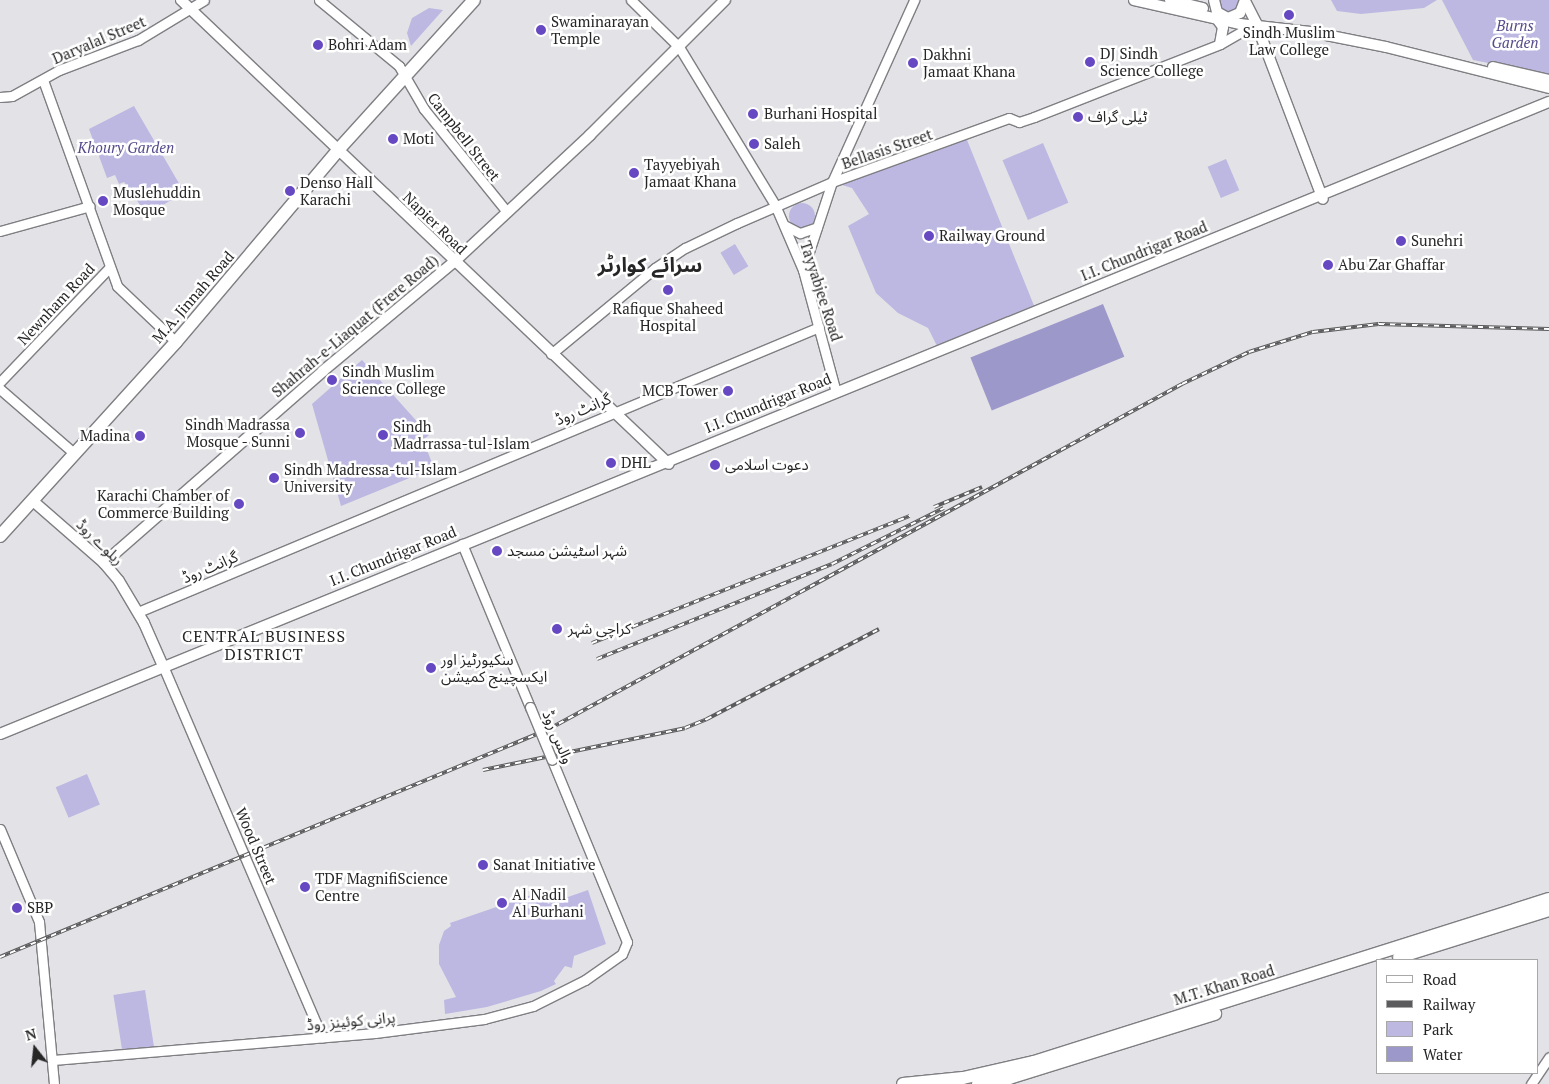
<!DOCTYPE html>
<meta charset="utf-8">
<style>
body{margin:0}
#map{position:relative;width:1549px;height:1084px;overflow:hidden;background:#e3e3e7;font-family:"PT Serif","Noto Sans Arabic",serif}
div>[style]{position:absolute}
.green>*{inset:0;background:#bcb8e1;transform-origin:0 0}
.round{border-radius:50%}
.water>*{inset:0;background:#9d98ca;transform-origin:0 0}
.roads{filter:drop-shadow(1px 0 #7f7e82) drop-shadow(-1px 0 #7f7e82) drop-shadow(0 1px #7f7e82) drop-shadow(0 -1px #7f7e82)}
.minor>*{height:9px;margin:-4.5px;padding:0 4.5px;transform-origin:4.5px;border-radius:4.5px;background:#fff}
.major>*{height:10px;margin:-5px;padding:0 5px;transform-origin:5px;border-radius:5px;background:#fff}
.highway>*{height:12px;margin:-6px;padding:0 6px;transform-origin:6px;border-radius:6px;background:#fff}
.rail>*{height:4px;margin-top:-2px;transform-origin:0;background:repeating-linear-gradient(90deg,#fff 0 5.5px,#5b5b5d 0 11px);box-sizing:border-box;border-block:1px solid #5b5b5d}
.bridges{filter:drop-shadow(1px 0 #7f7e82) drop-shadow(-1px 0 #7f7e82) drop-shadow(0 1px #7f7e82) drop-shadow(0 -1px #7f7e82)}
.minor-bridge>*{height:9px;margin:-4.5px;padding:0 4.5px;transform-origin:4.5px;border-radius:4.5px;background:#fff}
.dots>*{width:14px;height:14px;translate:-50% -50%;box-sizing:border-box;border:2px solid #fff;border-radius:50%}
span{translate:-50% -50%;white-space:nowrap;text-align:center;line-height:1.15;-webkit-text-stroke:5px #fff;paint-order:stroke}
.poi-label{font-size:15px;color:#262627}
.left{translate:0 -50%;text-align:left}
.right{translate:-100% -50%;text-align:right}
.park-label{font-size:15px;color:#564b8c;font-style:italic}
.street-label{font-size:15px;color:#262627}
.neighbourhood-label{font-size:16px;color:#262627;letter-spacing:1px}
.district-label{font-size:20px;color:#262627;font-weight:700}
.legend{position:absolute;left:1376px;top:959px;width:162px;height:115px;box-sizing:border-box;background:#fff;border:1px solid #a8a8a9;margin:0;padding:6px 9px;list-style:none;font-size:15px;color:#262627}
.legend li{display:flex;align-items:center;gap:10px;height:25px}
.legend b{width:25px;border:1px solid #a8a8a9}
.north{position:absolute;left:10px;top:1024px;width:50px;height:50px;-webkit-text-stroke:4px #fff;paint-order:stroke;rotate:344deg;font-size:14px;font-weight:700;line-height:20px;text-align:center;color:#262627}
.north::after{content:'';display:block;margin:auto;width:18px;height:22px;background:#262627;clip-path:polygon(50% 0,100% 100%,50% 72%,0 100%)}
</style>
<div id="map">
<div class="green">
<div style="clip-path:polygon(1214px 0,1245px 0,1244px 5px,1226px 17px)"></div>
<div style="clip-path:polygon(1331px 0,1437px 0,1424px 8px,1361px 14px,1337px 11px)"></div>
<div style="clip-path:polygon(1442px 0,1549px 0,1549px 75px,1473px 60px)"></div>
<div style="clip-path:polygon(429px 8px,443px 10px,411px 46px,407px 33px,412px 18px)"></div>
<div style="clip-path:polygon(134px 106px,184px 192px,147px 215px,124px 182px,119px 184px,115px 175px,107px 178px,89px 129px)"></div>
<div style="clip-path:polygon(965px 135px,1035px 308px,939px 350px,928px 328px,898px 313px,876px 293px,848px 226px,869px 214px,852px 188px,832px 182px)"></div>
<div style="left:1043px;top:143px;width:65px;height:44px;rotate:67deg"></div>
<div style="left:1226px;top:159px;width:34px;height:20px;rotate:67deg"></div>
<div class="round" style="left:789px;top:203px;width:26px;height:26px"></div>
<div style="left:735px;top:244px;width:26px;height:17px;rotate:59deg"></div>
<div style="clip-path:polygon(362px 360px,429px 435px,423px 440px,434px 468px,341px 506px,312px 404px)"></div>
<div style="left:87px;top:774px;width:33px;height:34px;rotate:67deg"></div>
<div style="clip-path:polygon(588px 890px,606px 944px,574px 956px,572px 968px,565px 966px,554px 981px,556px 984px,541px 991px,487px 1007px,445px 1014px,444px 1000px,456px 997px,439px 964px,439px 945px,444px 931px,451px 926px,450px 923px,543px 891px,548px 904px)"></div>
<div style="left:145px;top:990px;width:62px;height:32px;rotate:81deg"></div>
</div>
<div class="water">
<div style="left:1103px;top:304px;width:57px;height:143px;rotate:68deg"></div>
</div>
<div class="roads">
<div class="minor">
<div style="left:319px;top:0;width:104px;rotate:39.5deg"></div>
<div style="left:399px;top:66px;width:50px;rotate:59.8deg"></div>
<div style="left:424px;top:109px;width:132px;rotate:51.1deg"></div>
<div style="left:631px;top:0;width:67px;rotate:44.4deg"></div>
<div style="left:679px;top:47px;width:185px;rotate:58.7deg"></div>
<div style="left:775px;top:205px;width:71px;rotate:66.7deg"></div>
<div style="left:803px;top:270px;width:126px;rotate:74.9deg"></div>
<div style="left:43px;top:80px;width:219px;rotate:70.2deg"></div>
<div style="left:117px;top:286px;width:81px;rotate:43.5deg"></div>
<div style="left:0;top:97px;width:12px;rotate:-5deg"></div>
<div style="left:12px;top:96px;width:54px;rotate:-29deg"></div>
<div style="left:59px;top:70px;width:85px;rotate:-20.8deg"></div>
<div style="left:138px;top:40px;width:77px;rotate:-31.2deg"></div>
<div style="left:784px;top:225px;width:18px;rotate:27deg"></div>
<div style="left:800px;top:233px;width:18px;rotate:-19deg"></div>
<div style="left:0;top:231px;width:93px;rotate:-15.5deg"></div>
<div style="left:803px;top:270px;width:93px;rotate:-71.8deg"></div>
<div style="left:832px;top:182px;width:200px;rotate:-65.7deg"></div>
<div style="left:551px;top:354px;width:135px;rotate:-39.6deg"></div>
<div style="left:655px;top:268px;width:36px;rotate:-34deg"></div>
<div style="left:685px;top:248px;width:58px;rotate:-25.7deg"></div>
<div style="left:737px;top:223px;width:103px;rotate:-23.3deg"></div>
<div style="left:832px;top:182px;width:188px;rotate:-19.9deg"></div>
<div style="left:1009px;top:118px;width:11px;rotate:22deg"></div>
<div style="left:1019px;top:122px;width:16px;rotate:-18deg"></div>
<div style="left:1034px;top:117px;width:200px;rotate:-21.4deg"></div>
<div style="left:1220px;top:44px;width:40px;rotate:-29.7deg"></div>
<div style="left:0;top:382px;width:159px;rotate:-46.3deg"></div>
<div style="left:0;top:389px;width:99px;rotate:40.9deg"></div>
<div style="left:462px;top:544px;width:177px;rotate:67.4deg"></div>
<div style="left:138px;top:612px;width:738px;rotate:-22.71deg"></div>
<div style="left:163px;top:666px;width:404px;rotate:66.8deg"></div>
<div style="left:0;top:829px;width:101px;rotate:67.2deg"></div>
<div style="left:39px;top:922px;width:163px;rotate:84.7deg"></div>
<div style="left:53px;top:1060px;width:323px;rotate:-4.8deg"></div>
<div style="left:375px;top:1033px;width:110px;rotate:-7.3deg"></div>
<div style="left:484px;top:1019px;width:51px;rotate:-14.9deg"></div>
<div style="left:533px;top:1006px;width:58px;rotate:-26.6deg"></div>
<div style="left:585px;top:980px;width:45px;rotate:-35.1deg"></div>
<div style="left:622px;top:954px;width:13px;rotate:-67deg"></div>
<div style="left:627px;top:942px;width:197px;rotate:-112.4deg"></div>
<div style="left:1531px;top:1084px;width:32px;rotate:-56deg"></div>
</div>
<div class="major">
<div style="left:181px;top:0;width:673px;rotate:43.56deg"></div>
<div style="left:1134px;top:0;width:109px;rotate:12.8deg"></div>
<div style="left:1240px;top:24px;width:71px;rotate:6.4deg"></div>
<div style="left:1311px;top:32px;width:76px;rotate:11.3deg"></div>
<div style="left:1386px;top:47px;width:168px;rotate:14.1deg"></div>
<div style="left:1170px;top:0;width:34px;rotate:14deg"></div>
<div style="left:1214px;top:0;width:12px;rotate:76deg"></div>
<div style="left:1217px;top:12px;width:13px;rotate:29deg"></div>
<div style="left:1228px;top:18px;width:13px;rotate:-23deg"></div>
<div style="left:1240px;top:13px;width:14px;rotate:-69deg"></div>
<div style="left:1245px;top:1px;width:25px;rotate:63deg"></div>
<div style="left:1256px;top:23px;width:188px;rotate:69.2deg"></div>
<div style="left:1217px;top:19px;width:10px;rotate:53deg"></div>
<div style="left:1223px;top:27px;width:17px;rotate:100deg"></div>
<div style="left:1493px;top:67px;width:57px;rotate:13.1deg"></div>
<div style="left:33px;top:501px;width:94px;rotate:41.1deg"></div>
<div style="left:104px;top:563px;width:23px;rotate:50deg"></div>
<div style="left:119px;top:581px;width:49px;rotate:59.2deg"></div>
<div style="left:144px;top:623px;width:47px;rotate:66.2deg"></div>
<div style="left:104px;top:563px;width:291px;rotate:-41.2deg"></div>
<div style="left:323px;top:371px;width:170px;rotate:-39.8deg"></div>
<div style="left:454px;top:262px;width:186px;rotate:-43deg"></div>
<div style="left:590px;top:135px;width:191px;rotate:-45deg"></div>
<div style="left:0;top:734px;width:1673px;rotate:-22.2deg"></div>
</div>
<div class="highway">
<div style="left:0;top:536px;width:262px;rotate:-47.8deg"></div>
<div style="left:176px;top:342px;width:251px;rotate:-49.8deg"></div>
<div style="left:338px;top:150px;width:202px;rotate:-47.8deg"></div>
<div style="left:1399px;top:957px;width:157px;rotate:-17.4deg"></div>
<div style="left:903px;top:1084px;width:60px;rotate:-5.7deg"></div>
<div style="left:963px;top:1078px;width:73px;rotate:-12.7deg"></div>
<div style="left:1034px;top:1062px;width:540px;rotate:-17.56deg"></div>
<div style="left:978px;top:1084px;width:32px;rotate:-11deg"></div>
<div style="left:1009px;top:1078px;width:216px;rotate:-17.3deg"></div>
</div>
</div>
<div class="rail">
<div style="left:934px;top:507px;width:52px;rotate:-22.6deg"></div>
<div style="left:592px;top:643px;width:342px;rotate:-21.8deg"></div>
<div style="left:597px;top:659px;width:253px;rotate:-22deg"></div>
<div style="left:832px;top:564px;width:125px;rotate:-26.6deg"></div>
<div style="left:483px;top:770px;width:206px;rotate:-11.7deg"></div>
<div style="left:685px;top:728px;width:24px;rotate:-22deg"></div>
<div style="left:707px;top:719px;width:194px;rotate:-27.6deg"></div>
<div style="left:0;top:957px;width:594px;rotate:-22.55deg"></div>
<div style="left:549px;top:729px;width:721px;rotate:-28.59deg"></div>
<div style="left:1182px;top:384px;width:74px;rotate:-25.5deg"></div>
<div style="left:1249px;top:352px;width:67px;rotate:-17.4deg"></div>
<div style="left:1313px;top:332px;width:66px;rotate:-6.9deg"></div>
<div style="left:1379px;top:324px;width:170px;rotate:1.7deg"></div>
</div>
<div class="bridges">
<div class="minor-bridge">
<div style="left:530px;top:707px;width:57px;rotate:67.5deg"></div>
</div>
</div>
<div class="dots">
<div style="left:1289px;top:15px;background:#6649c2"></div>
<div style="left:541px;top:30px;background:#6649c2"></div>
<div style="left:318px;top:45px;background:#6649c2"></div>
<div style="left:1090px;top:62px;background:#6649c2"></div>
<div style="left:913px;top:63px;background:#6649c2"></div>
<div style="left:753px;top:114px;background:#6649c2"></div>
<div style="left:1078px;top:117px;background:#6649c2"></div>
<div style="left:393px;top:139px;background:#6649c2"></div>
<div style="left:754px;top:144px;background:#6649c2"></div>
<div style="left:634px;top:173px;background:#6649c2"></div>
<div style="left:290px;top:191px;background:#6649c2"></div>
<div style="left:103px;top:201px;background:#6649c2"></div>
<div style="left:929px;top:236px;background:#6649c2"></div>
<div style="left:1401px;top:241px;background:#6649c2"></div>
<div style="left:1328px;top:265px;background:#6649c2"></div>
<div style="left:668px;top:290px;background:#6649c2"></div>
<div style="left:332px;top:380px;background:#6649c2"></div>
<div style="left:728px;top:391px;background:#6649c2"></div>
<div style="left:300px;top:433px;background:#6649c2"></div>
<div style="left:383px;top:435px;background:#6649c2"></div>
<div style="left:140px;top:436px;background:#6649c2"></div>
<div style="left:611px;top:463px;background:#6649c2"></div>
<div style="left:715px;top:465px;background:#6649c2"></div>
<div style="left:274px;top:478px;background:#6649c2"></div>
<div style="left:239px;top:504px;background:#6649c2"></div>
<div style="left:497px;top:551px;background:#6649c2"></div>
<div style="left:557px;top:629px;background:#6649c2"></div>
<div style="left:431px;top:668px;background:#6649c2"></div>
<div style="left:483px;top:865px;background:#6649c2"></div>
<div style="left:305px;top:887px;background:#6649c2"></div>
<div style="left:502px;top:903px;background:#6649c2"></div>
<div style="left:17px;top:908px;background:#6649c2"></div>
</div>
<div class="poi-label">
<span class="left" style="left:551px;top:30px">Swaminarayan<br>Temple</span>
<span style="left:1289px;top:41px">Sindh Muslim<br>Law College</span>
<span class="left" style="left:328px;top:45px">Bohri Adam</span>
<span class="left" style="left:1100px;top:62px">DJ Sindh<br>Science College</span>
<span class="left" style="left:923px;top:63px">Dakhni<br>Jamaat Khana</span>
<span class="left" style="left:764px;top:114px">Burhani Hospital</span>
<span class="left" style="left:1088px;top:117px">ٹیلی گراف</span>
<span class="left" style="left:403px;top:139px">Moti</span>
<span class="left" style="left:764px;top:144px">Saleh</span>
<span class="left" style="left:644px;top:173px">Tayyebiyah<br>Jamaat Khana</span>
<span class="left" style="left:300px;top:191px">Denso Hall<br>Karachi</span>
<span class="left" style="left:113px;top:201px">Muslehuddin<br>Mosque</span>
<span class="left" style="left:939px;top:236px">Railway Ground</span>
<span class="left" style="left:1411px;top:241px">Sunehri</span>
<span class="left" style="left:1338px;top:265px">Abu Zar Ghaffar</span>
<span style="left:668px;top:317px">Rafique Shaheed<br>Hospital</span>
<span class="left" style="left:342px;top:380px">Sindh Muslim<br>Science College</span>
<span class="right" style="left:718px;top:391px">MCB Tower</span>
<span class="right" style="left:290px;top:433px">Sindh Madrassa<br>Mosque - Sunni</span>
<span class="left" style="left:393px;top:435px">Sindh<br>Madrrassa-tul-Islam</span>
<span class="right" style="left:130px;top:436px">Madina</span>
<span class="left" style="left:621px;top:463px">DHL</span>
<span class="left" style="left:725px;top:465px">دعوت اسلامی</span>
<span class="left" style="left:284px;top:478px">Sindh Madressa-tul-Islam<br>University</span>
<span class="right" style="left:229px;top:504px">Karachi Chamber of<br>Commerce Building</span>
<span class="left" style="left:507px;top:551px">شہر اسٹیشن مسجد</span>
<span class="left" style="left:568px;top:629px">کراچی شہر</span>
<span class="left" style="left:441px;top:668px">سکیورٹیز اور<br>ایکسچینج کمیشن</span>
<span class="left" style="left:493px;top:865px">Sanat Initiative</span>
<span class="left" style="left:315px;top:887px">TDF MagnifiScience<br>Centre</span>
<span class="left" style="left:512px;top:903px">Al Nadil<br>Al Burhani</span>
<span class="left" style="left:27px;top:908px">SBP</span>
</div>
<div class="park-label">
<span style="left:1515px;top:34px">Burns<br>Garden</span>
<span style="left:126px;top:148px">Khoury Garden</span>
</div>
<div class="street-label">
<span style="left:99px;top:40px;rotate:-23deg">Daryalal Street</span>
<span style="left:464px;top:137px;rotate:52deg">Campbell Street</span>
<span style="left:887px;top:149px;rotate:-19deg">Bellasis Street</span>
<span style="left:435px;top:223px;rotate:44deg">Napier Road</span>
<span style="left:1144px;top:251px;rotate:-22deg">I.I. Chundrigar Road</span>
<span style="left:821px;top:291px;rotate:72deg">Tayyabjee Road</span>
<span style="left:193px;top:297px;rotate:-49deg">M.A. Jinnah Road</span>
<span style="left:56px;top:304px;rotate:-47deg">Newnham Road</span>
<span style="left:355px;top:326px;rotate:-40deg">Shahrah-e-Liaquat (Frere Road)</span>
<span style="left:768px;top:403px;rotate:-22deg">I.I. Chundrigar Road</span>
<span style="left:583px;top:409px;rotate:-23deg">گرانٹ روڈ</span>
<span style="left:100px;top:542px;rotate:44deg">ریلوے روڈ</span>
<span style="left:393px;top:556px;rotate:-22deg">I.I. Chundrigar Road</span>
<span style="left:210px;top:567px;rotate:-23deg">گرانٹ روڈ</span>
<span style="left:558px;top:737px;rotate:67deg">والس روڈ</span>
<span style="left:256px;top:846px;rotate:67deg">Wood Street</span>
<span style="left:1224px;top:985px;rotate:-17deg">M.T. Khan Road</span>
<span style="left:351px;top:1021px;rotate:-5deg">پرانی کوئینز روڈ</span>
</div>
<div class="neighbourhood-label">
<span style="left:264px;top:645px">CENTRAL BUSINESS<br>DISTRICT</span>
</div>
<div class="district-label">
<span style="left:650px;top:264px">سرائے کوارٹر</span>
</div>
<ul class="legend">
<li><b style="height:6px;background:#fff"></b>Road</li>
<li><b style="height:6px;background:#5b5b5d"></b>Railway</li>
<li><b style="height:14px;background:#bcb8e1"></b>Park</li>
<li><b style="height:14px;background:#9d98ca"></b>Water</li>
</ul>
<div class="north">N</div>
</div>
